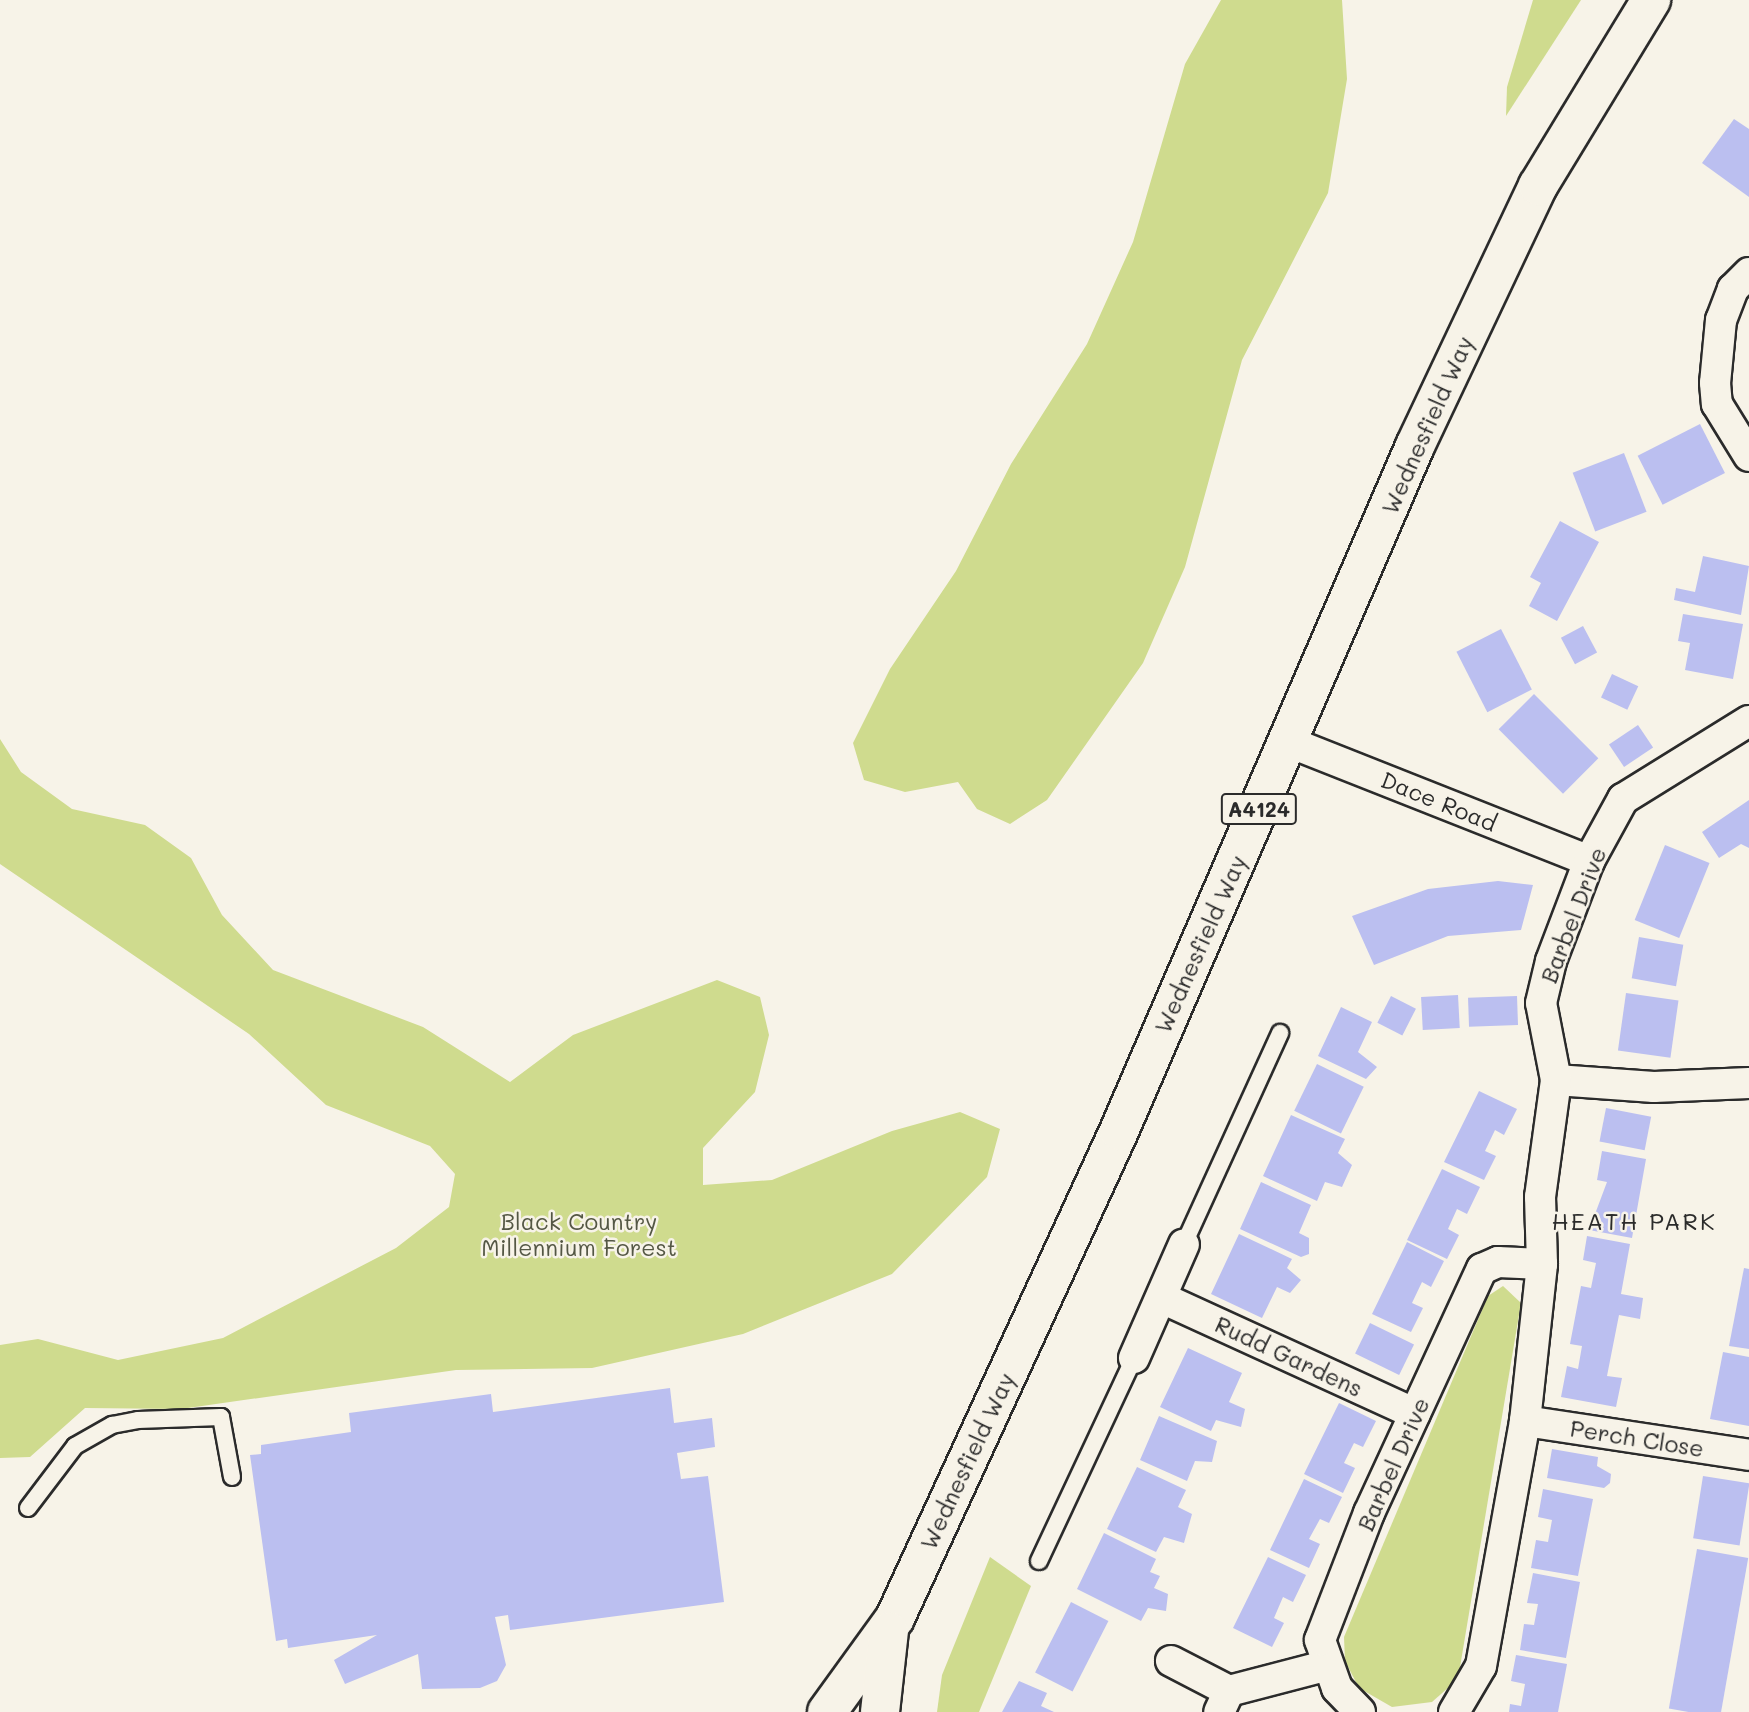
<!DOCTYPE html>
<style>
body{margin:0}
#map{position:relative;width:1749px;height:1712px;overflow:hidden;background:#f7f3e8;font-family:Mali,sans-serif}
div>[style]{position:absolute}
.green>*{inset:0;background:#cfdb8e}
.building>*{inset:0;background:#bbbff0;transform-origin:0 0}
.roads{filter:drop-shadow(2px 0 #2b2b2b) drop-shadow(-2px 0 #2b2b2b) drop-shadow(0 2px #2b2b2b) drop-shadow(0 -2px #2b2b2b)}
.service>*{height:16px;margin:-8px;padding:0 8px;transform-origin:8px;border-radius:8px;background:#f7f3e8}
.minor>*{height:30px;margin:-15px;padding:0 15px;transform-origin:15px;border-radius:15px;background:#f7f3e8}
.primary>*{height:38px;margin:-19px;padding:0 19px;transform-origin:19px;border-radius:19px;background:#f7f3e8}
span{translate:-50% -50%;white-space:nowrap;text-align:center;line-height:1.15;-webkit-text-stroke:5px #f7f3e8;paint-order:stroke}
.shield-label span{padding:2px 5px;background:#f7f3e8;border:2px solid;border-radius:5px;-webkit-text-stroke-width:0}
.shield-label{font-size:21px;color:#2b2b2b;font-weight:700}
.street-label{font-size:23px;color:#2b2b2b}
.park-label{font-size:23px;color:#545744}
.neighbourhood-label{font-size:24px;color:#2b2b2b;letter-spacing:2px}
</style>
<div id="map">
<div class="green">
<div style="clip-path:polygon(1221px 0,1342px 0,1347px 79px,1328px 193px,1242px 360px,1185px 567px,1143px 663px,1047px 800px,1010px 824px,977px 809px,958px 782px,905px 792px,864px 780px,853px 743px,890px 669px,956px 571px,1011px 464px,1087px 344px,1133px 242px,1185px 64px)"></div>
<div style="clip-path:polygon(1533px 0,1581px 0,1506px 116px,1507px 87px)"></div>
<div style="clip-path:polygon(0 739px,21px 772px,72px 809px,145px 825px,191px 858px,222px 915px,273px 970px,423px 1027px,510px 1082px,573px 1035px,717px 980px,760px 997px,769px 1035px,755px 1092px,703px 1148px,703px 1185px,772px 1180px,892px 1131px,960px 1112px,1000px 1129px,987px 1177px,892px 1274px,743px 1334px,592px 1368px,456px 1370px,181px 1409px,85px 1408px,30px 1457px,0 1458px,0 1345px,38px 1339px,118px 1360px,223px 1338px,396px 1248px,449px 1207px,455px 1174px,430px 1146px,326px 1105px,249px 1034px,0 864px)"></div>
<div style="clip-path:polygon(1503px 1286px,1521px 1303px,1458px 1679px,1432px 1702px,1392px 1707px,1359px 1688px,1345px 1661px,1344px 1637px,1488px 1296px)"></div>
<div style="clip-path:polygon(990px 1557px,1031px 1586px,979px 1712px,937px 1712px,942px 1675px)"></div>
</div>
<div class="building">
<div style="clip-path:polygon(1734px 119px,1749px 129px,1749px 197px,1702px 163px)"></div>
<div style="left:1700px;top:424px;width:55px;height:70px;rotate:63deg"></div>
<div style="left:1624px;top:453px;width:63px;height:55px;rotate:69deg"></div>
<div style="clip-path:polygon(1560px 521px,1599px 542px,1557px 621px,1529px 606px,1541px 583px,1530px 577px)"></div>
<div style="clip-path:polygon(1703px 556px,1749px 566px,1741px 615px,1674px 600px,1676px 588px,1695px 592px)"></div>
<div style="clip-path:polygon(1683px 614px,1743px 624px,1733px 679px,1685px 670px,1690px 643px,1678px 641px)"></div>
<div style="left:1583px;top:626px;width:30px;height:25px;rotate:62deg"></div>
<div style="left:1501px;top:629px;width:68px;height:50px;rotate:63deg"></div>
<div style="left:1612px;top:674px;width:29px;height:26px;rotate:25deg"></div>
<div style="left:1534px;top:694px;width:91px;height:50px;rotate:45deg"></div>
<div style="left:1638px;top:725px;width:27px;height:35px;rotate:56deg"></div>
<div style="clip-path:polygon(1749px 800px,1749px 848px,1741px 844px,1719px 858px,1702px 832px)"></div>
<div style="left:1665px;top:845px;width:48px;height:81px;rotate:22deg"></div>
<div style="clip-path:polygon(1498px 881px,1533px 885px,1521px 930px,1448px 936px,1374px 965px,1352px 916px,1428px 889px)"></div>
<div style="left:1639px;top:937px;width:45px;height:42px;rotate:10deg"></div>
<div style="left:1626px;top:993px;width:53px;height:58px;rotate:8deg"></div>
<div style="left:1458px;top:995px;width:33px;height:37px;rotate:87deg"></div>
<div style="left:1391px;top:996px;width:28px;height:30px;rotate:27deg"></div>
<div style="left:1517px;top:996px;width:29px;height:49px;rotate:88deg"></div>
<div style="clip-path:polygon(1341px 1007px,1372px 1022px,1358px 1052px,1377px 1067px,1366px 1079px,1318px 1056px)"></div>
<div style="left:1317px;top:1064px;width:52px;height:52px;rotate:26deg"></div>
<div style="clip-path:polygon(1479px 1091px,1517px 1109px,1504px 1135px,1495px 1130px,1485px 1151px,1496px 1156px,1484px 1180px,1444px 1162px)"></div>
<div style="left:1606px;top:1108px;width:46px;height:34px;rotate:11deg"></div>
<div style="clip-path:polygon(1291px 1115px,1345px 1139px,1338px 1153px,1352px 1165px,1342px 1187px,1325px 1182px,1317px 1201px,1263px 1176px)"></div>
<div style="clip-path:polygon(1602px 1151px,1646px 1159px,1632px 1238px,1589px 1230px,1607px 1182px,1597px 1180px)"></div>
<div style="clip-path:polygon(1442px 1169px,1480px 1187px,1467px 1214px,1457px 1209px,1448px 1229px,1459px 1235px,1447px 1259px,1407px 1240px)"></div>
<div style="clip-path:polygon(1261px 1182px,1311px 1205px,1299px 1233px,1309px 1238px,1309px 1254px,1301px 1257px,1240px 1229px)"></div>
<div style="clip-path:polygon(1239px 1234px,1292px 1259px,1287px 1268px,1301px 1280px,1290px 1293px,1277px 1287px,1262px 1318px,1211px 1294px)"></div>
<div style="clip-path:polygon(1587px 1236px,1630px 1244px,1621px 1294px,1643px 1298px,1640px 1319px,1619px 1315px,1607px 1376px,1622px 1378px,1616px 1407px,1561px 1397px,1567px 1366px,1578px 1369px,1582px 1346px,1570px 1344px,1581px 1286px,1591px 1288px,1596px 1263px,1583px 1260px)"></div>
<div style="clip-path:polygon(1407px 1242px,1444px 1261px,1431px 1287px,1422px 1282px,1412px 1303px,1423px 1308px,1411px 1332px,1372px 1314px)"></div>
<div style="clip-path:polygon(1744px 1268px,1749px 1269px,1749px 1349px,1729px 1346px)"></div>
<div style="left:1370px;top:1323px;width:49px;height:34px;rotate:26deg"></div>
<div style="clip-path:polygon(1188px 1348px,1242px 1373px,1229px 1402px,1245px 1409px,1241px 1427px,1216px 1420px,1211px 1431px,1160px 1407px)"></div>
<div style="clip-path:polygon(1723px 1352px,1749px 1357px,1749px 1426px,1710px 1419px)"></div>
<div style="clip-path:polygon(670px 1388px,674px 1423px,712px 1418px,715px 1447px,677px 1453px,681px 1479px,708px 1476px,724px 1602px,510px 1630px,508px 1615px,495px 1617px,506px 1665px,497px 1681px,480px 1688px,422px 1689px,418px 1654px,345px 1684px,334px 1660px,377px 1635px,288px 1648px,287px 1639px,276px 1641px,250px 1455px,261px 1454px,261px 1445px,351px 1432px,349px 1413px,491px 1394px,493px 1412px)"></div>
<div style="clip-path:polygon(1339px 1403px,1376px 1421px,1363px 1447px,1354px 1443px,1344px 1463px,1355px 1468px,1343px 1493px,1304px 1474px)"></div>
<div style="clip-path:polygon(1159px 1416px,1217px 1441px,1212px 1462px,1195px 1461px,1187px 1481px,1140px 1460px)"></div>
<div style="clip-path:polygon(1552px 1449px,1598px 1457px,1597px 1466px,1611px 1474px,1610px 1483px,1604px 1488px,1547px 1478px)"></div>
<div style="clip-path:polygon(1137px 1467px,1186px 1490px,1178px 1507px,1192px 1514px,1184px 1543px,1164px 1537px,1156px 1552px,1107px 1529px)"></div>
<div style="left:1703px;top:1476px;width:47px;height:63px;rotate:9deg"></div>
<div style="clip-path:polygon(1304px 1479px,1342px 1497px,1329px 1523px,1320px 1519px,1309px 1539px,1320px 1544px,1309px 1568px,1270px 1550px)"></div>
<div style="clip-path:polygon(1543px 1489px,1593px 1499px,1578px 1576px,1531px 1568px,1536px 1540px,1548px 1542px,1552px 1520px,1538px 1517px)"></div>
<div style="clip-path:polygon(1104px 1533px,1156px 1559px,1150px 1572px,1160px 1576px,1154px 1588px,1168px 1594px,1166px 1611px,1148px 1608px,1141px 1621px,1077px 1589px)"></div>
<div style="left:1697px;top:1549px;width:52px;height:162px;rotate:10deg"></div>
<div style="clip-path:polygon(1268px 1557px,1306px 1575px,1293px 1602px,1283px 1597px,1274px 1618px,1284px 1623px,1272px 1647px,1233px 1628px)"></div>
<div style="clip-path:polygon(1533px 1573px,1580px 1582px,1566px 1658px,1520px 1650px,1524px 1624px,1534px 1625px,1538px 1604px,1527px 1603px)"></div>
<div style="left:1071px;top:1602px;width:42px;height:79px;rotate:27deg"></div>
<div style="clip-path:polygon(1516px 1655px,1567px 1664px,1558px 1712px,1509px 1712px,1510px 1704px,1521px 1706px,1525px 1684px,1511px 1681px)"></div>
<div style="clip-path:polygon(1019px 1681px,1047px 1693px,1041px 1706px,1054px 1712px,1002px 1712px)"></div>
</div>
<div class="roads">
<div class="service">
<div style="left:1184px;top:1244px;width:232px;rotate:-65.5deg"></div>
<div style="left:28px;top:1508px;width:78px;rotate:-52.8deg"></div>
<div style="left:75px;top:1446px;width:43px;rotate:-29.6deg"></div>
<div style="left:112px;top:1425px;width:26px;rotate:-11deg"></div>
<div style="left:138px;top:1420px;width:83px;rotate:-2.1deg"></div>
<div style="left:221px;top:1417px;width:61px;rotate:79.6deg"></div>
<div style="left:1039px;top:1561px;width:224px;rotate:-64.9deg"></div>
</div>
<div class="minor">
<div style="left:1749px;top:273px;width:23px;rotate:135deg"></div>
<div style="left:1733px;top:289px;width:33px;rotate:111deg"></div>
<div style="left:1721px;top:320px;width:63px;rotate:95.4deg"></div>
<div style="left:1715px;top:383px;width:21px;rotate:85deg"></div>
<div style="left:1717px;top:404px;width:61px;rotate:58.4deg"></div>
<div style="left:1289px;top:742px;width:323px;rotate:21.6deg"></div>
<div style="left:1556px;top:1080px;width:98px;rotate:4.1deg"></div>
<div style="left:1654px;top:1087px;width:95px;rotate:-2.4deg"></div>
<div style="left:1162px;top:1298px;width:278px;rotate:24.6deg"></div>
<div style="left:1134px;top:1358px;width:124px;rotate:-66.3deg"></div>
<div style="left:1525px;top:1421px;width:227px;rotate:8.6deg"></div>
<div style="left:1171px;top:1661px;width:65px;rotate:27.3deg"></div>
<div style="left:1229px;top:1691px;width:23px;rotate:115deg"></div>
<div style="left:1229px;top:1691px;width:99px;rotate:-14.6deg"></div>
<div style="left:1360px;top:1712px;width:33px;rotate:-134deg"></div>
<div style="left:1337px;top:1688px;width:51px;rotate:-109.5deg"></div>
<div style="left:1320px;top:1640px;width:136px;rotate:-68.9deg"></div>
<div style="left:1369px;top:1513px;width:269px;rotate:-65.2deg"></div>
<div style="left:1482px;top:1269px;width:17px;rotate:-24deg"></div>
<div style="left:1498px;top:1262px;width:44px;rotate:2.6deg"></div>
<div style="left:1454px;top:1712px;width:53px;rotate:-59.6deg"></div>
<div style="left:1481px;top:1666px;width:249px;rotate:-79.8deg"></div>
<div style="left:1525px;top:1421px;width:158px;rotate:-83.8deg"></div>
<div style="left:1542px;top:1264px;width:67px;rotate:-91.7deg"></div>
<div style="left:1540px;top:1197px;width:118px;rotate:-82.2deg"></div>
<div style="left:1556px;top:1080px;width:78px;rotate:-101deg"></div>
<div style="left:1541px;top:1003px;width:43px;rotate:-76.6deg"></div>
<div style="left:1551px;top:961px;width:107px;rotate:-69.2deg"></div>
<div style="left:1589px;top:861px;width:71px;rotate:-61.3deg"></div>
<div style="left:1623px;top:799px;width:148px;rotate:-31.8deg"></div>
</div>
<div class="primary">
<div style="left:827px;top:1712px;width:116px;rotate:-54.1deg"></div>
<div style="left:895px;top:1618px;width:536px;rotate:-65.3deg"></div>
<div style="left:1119px;top:1131px;width:746px;rotate:-66.63deg"></div>
<div style="left:1415px;top:446px;width:288px;rotate:-64.7deg"></div>
<div style="left:1538px;top:186px;width:218px;rotate:-58.7deg"></div>
<div style="left:880px;top:1712px;width:81px;rotate:-83.7deg"></div>
</div>
</div>
<div class="shield-label">
<span style="left:1259px;top:809px">A4124</span>
</div>
<div class="street-label">
<span style="left:1427px;top:425px;rotate:-66deg">Wednesfield Way</span>
<span style="left:1439px;top:801px;rotate:22deg">Dace Road</span>
<span style="left:1573px;top:915px;rotate:-69deg">Barbel Drive</span>
<span style="left:1200px;top:944px;rotate:-66deg">Wednesfield Way</span>
<span style="left:1289px;top:1356px;rotate:25deg">Rudd Gardens</span>
<span style="left:1637px;top:1438px;rotate:9deg">Perch Close</span>
<span style="left:967px;top:1461px;rotate:-65deg">Wednesfield Way</span>
<span style="left:1393px;top:1464px;rotate:-66deg">Barbel Drive</span>
</div>
<div class="park-label">
<span style="left:579px;top:1234px">Black Country<br>Millennium Forest</span>
</div>
<div class="neighbourhood-label">
<span style="left:1634px;top:1221px">HEATH PARK</span>
</div>
</div>
